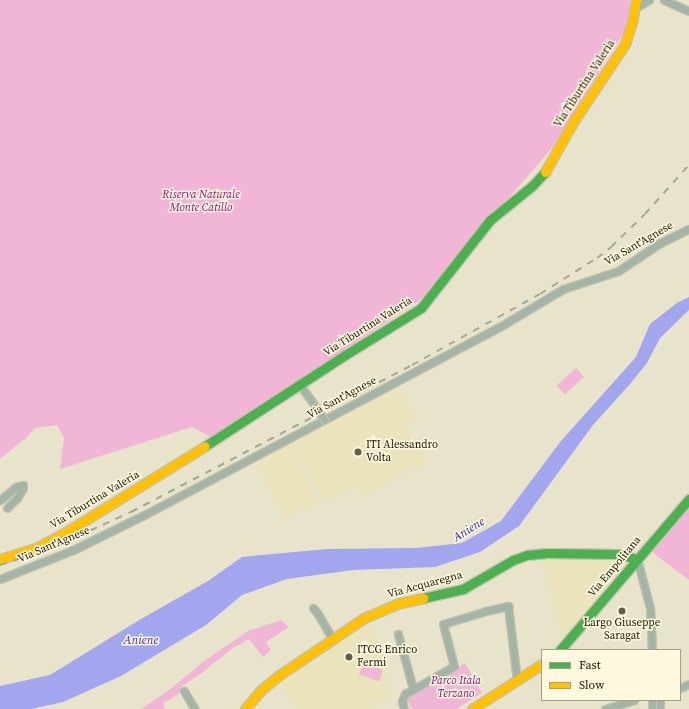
<!DOCTYPE html>
<style>
body{margin:0}
#map{position:relative;width:689px;height:709px;overflow:hidden;background:#e8e4cc;font-family:"Source Serif 4",serif}
div>[style]{position:absolute}
.built>*{inset:0;background:#ebe3bc;transform-origin:0 0}
.green>*{inset:0;background:#f1b6d5;transform-origin:0 0}
.water>*{inset:0;background:#a1a6ee}
.roads{filter:drop-shadow(1px 0 #c4c1af) drop-shadow(-1px 0 #c4c1af) drop-shadow(0 1px #c4c1af) drop-shadow(0 -1px #c4c1af)}
.street>*{height:7px;margin:-3.5px;padding:0 3.5px;transform-origin:3.5px;border-radius:3.5px;background:#a4b4a7}
.fast>*{height:9px;margin:-4.5px;padding:0 4.5px;transform-origin:4.5px;border-radius:4.5px;background:#4caf50}
.slow>*{height:9px;margin:-4.5px;padding:0 4.5px;transform-origin:4.5px;border-radius:4.5px;background:#ffc107}
.rail>*{height:2px;margin-top:-1px;transform-origin:0;background:repeating-linear-gradient(90deg,#a1a897 0 7px,transparent 0 14px)}
.bridges{filter:drop-shadow(1px 0 #c4c1af) drop-shadow(-1px 0 #c4c1af) drop-shadow(0 1px #c4c1af) drop-shadow(0 -1px #c4c1af)}
.street-bridge>*{height:7px;margin:-3.5px;padding:0 3.5px;transform-origin:3.5px;border-radius:3.5px;background:#a4b4a7}
.dots>*{width:11px;height:11px;translate:-50% -50%;box-sizing:border-box;border:2px solid #fef9de;border-radius:50%}
span{translate:-50% -50%;white-space:nowrap;text-align:center;line-height:1.15;-webkit-text-stroke:3px #fef9de;paint-order:stroke}
.street-label{font-size:11px;color:#181505}
.park-label{font-size:11px;color:#93077b;font-style:italic}
.poi-label{font-size:11px;color:#181505}
.left{translate:0 -50%;text-align:left}
.water-label{font-size:12px;color:#392bae;font-style:italic}
.legend{position:absolute;left:541px;top:649px;width:140px;height:52px;box-sizing:border-box;background:#fef9de;border:1px solid #a29e87;margin:0;padding:5px 7px;list-style:none;font-size:12px;color:#181505}
.legend li{display:flex;align-items:center;gap:8px;height:20px}
.legend b{width:20px;border:1px solid #a29e87}
</style>
<div id="map">
<div class="built">
<div style="clip-path:polygon(397px 382px,417px 418px,406px 424px,427px 462px,362px 498px,356px 487px,325px 504px,290px 441px)"></div>
<div style="left:290px;top:444px;width:65px;height:38px;rotate:65deg"></div>
<div style="clip-path:polygon(543px 558px,623px 558px,629px 566px,562px 641px)"></div>
<div style="clip-path:polygon(370px 619px,393px 698px,375px 704px,375px 709px,296px 709px,279px 680px,329px 649px,343px 634px)"></div>
</div>
<div class="green">
<div style="clip-path:polygon(0 0,630px 0,627px 28px,552px 148px,420px 300px,211px 437px,192px 427px,60px 469px,64px 438px,57px 425px,35px 428px,25px 439px,0 459px)"></div>
<div style="left:576px;top:368px;width:12px;height:26px;rotate:48deg"></div>
<div style="clip-path:polygon(689px 508px,689px 580px,652px 552px)"></div>
<div style="clip-path:polygon(281px 620px,289px 627px,266px 642px,271px 650px,263px 657px,249px 639px,233px 648px,203px 672px,181px 687px,179px 694px,163px 703px,165px 709px,141px 709px,169px 690px,204px 661px,248px 631px)"></div>
<div style="left:363px;top:663px;width:21px;height:12px;rotate:19deg"></div>
<div style="clip-path:polygon(465px 663px,482px 693px,456px 709px,412px 709px,406px 698px)"></div>
</div>
<div class="water">
<div style="clip-path:polygon(689px 297px,689px 310px,660px 338px,647px 363px,630px 384px,593px 425px,519px 526px,480px 552px,435px 567px,353px 570px,287px 579px,242px 595px,206px 625px,121px 676px,63px 702px,31px 709px,0 709px,0 686px,50px 675px,141px 619px,208px 581px,242px 557px,327px 549px,416px 548px,462px 543px,501px 521px,561px 441px,636px 357px,650px 324px,677px 303px)"></div>
</div>
<div class="roads">
<div class="street">
<div style="left:664px;top:0;width:27px;rotate:24deg"></div>
<div style="left:635px;top:8px;width:16px;rotate:-30deg"></div>
<div style="left:300px;top:385px;width:27px;rotate:54deg"></div>
<div style="left:0;top:500px;width:21px;rotate:-39deg"></div>
<div style="left:16px;top:487px;width:7px;rotate:-16deg"></div>
<div style="left:23px;top:485px;width:3px;rotate:90deg"></div>
<div style="left:23px;top:488px;width:12px;rotate:121deg"></div>
<div style="left:17px;top:498px;width:14px;rotate:135deg"></div>
<div style="left:637px;top:559px;width:51px;rotate:75.1deg"></div>
<div style="left:650px;top:608px;width:42px;rotate:87.3deg"></div>
<div style="left:0;top:579px;width:79px;rotate:-21.7deg"></div>
<div style="left:73px;top:550px;width:81px;rotate:-26.3deg"></div>
<div style="left:146px;top:514px;width:408px;rotate:-27.9deg"></div>
<div style="left:506px;top:323px;width:66px;rotate:-30.8deg"></div>
<div style="left:563px;top:289px;width:58px;rotate:-18.1deg"></div>
<div style="left:618px;top:271px;width:50px;rotate:-33.7deg"></div>
<div style="left:660px;top:243px;width:32px;rotate:-26deg"></div>
<div style="left:313px;top:608px;width:8px;rotate:50deg"></div>
<div style="left:318px;top:614px;width:30px;rotate:60deg"></div>
<div style="left:398px;top:634px;width:57px;rotate:74.7deg"></div>
<div style="left:680px;top:688px;width:10px;rotate:-24deg"></div>
<div style="left:184px;top:691px;width:21px;rotate:59deg"></div>
<div style="left:652px;top:700px;width:9px;rotate:90deg"></div>
<div style="left:660px;top:700px;width:9px;rotate:90deg"></div>
<div style="left:404px;top:709px;width:8px;rotate:-104deg"></div>
<div style="left:402px;top:701px;width:8px;rotate:-67deg"></div>
<div style="left:405px;top:694px;width:56px;rotate:-29.7deg"></div>
<div style="left:454px;top:666px;width:43px;rotate:-104.7deg"></div>
<div style="left:443px;top:624px;width:45px;rotate:-16.8deg"></div>
<div style="left:486px;top:611px;width:23px;rotate:-13deg"></div>
<div style="left:508px;top:606px;width:75px;rotate:83.1deg"></div>
<div style="left:605px;top:709px;width:30px;rotate:-17deg"></div>
</div>
<div class="fast">
<div style="left:205px;top:446px;width:167px;rotate:-33deg"></div>
<div style="left:345px;top:355px;width:89px;rotate:-31.7deg"></div>
<div style="left:421px;top:308px;width:112px;rotate:-51.9deg"></div>
<div style="left:490px;top:220px;width:54px;rotate:-39deg"></div>
<div style="left:532px;top:186px;width:19px;rotate:-47deg"></div>
<div style="left:423px;top:598px;width:41px;rotate:-12.7deg"></div>
<div style="left:463px;top:589px;width:58px;rotate:-30.1deg"></div>
<div style="left:513px;top:560px;width:15px;rotate:-20deg"></div>
<div style="left:527px;top:555px;width:20px;rotate:-6deg"></div>
<div style="left:547px;top:553px;width:71px;rotate:0.8deg"></div>
<div style="left:618px;top:554px;width:20px;rotate:15deg"></div>
<div style="left:560px;top:650px;width:199px;rotate:-49.5deg"></div>
</div>
<div class="slow">
<div style="left:545px;top:172px;width:61px;rotate:-60.5deg"></div>
<div style="left:575px;top:119px;width:90px;rotate:-56.3deg"></div>
<div style="left:625px;top:44px;width:22px;rotate:-72deg"></div>
<div style="left:632px;top:23px;width:23px;rotate:-80deg"></div>
<div style="left:0;top:559px;width:38px;rotate:-17deg"></div>
<div style="left:36px;top:548px;width:34px;rotate:-28deg"></div>
<div style="left:66px;top:532px;width:163px;rotate:-31.7deg"></div>
<div style="left:245px;top:709px;width:23px;rotate:-50deg"></div>
<div style="left:260px;top:691px;width:23px;rotate:-40deg"></div>
<div style="left:278px;top:676px;width:104px;rotate:-34deg"></div>
<div style="left:364px;top:618px;width:39px;rotate:-23deg"></div>
<div style="left:400px;top:603px;width:24px;rotate:-12deg"></div>
<div style="left:472px;top:709px;width:83px;rotate:-32.7deg"></div>
</div>
</div>
<div class="rail">
<div style="left:0;top:565px;width:55px;rotate:-18.1deg"></div>
<div style="left:52px;top:548px;width:87px;rotate:-24.5deg"></div>
<div style="left:131px;top:512px;width:317px;rotate:-27.6deg"></div>
<div style="left:412px;top:365px;width:146px;rotate:-29deg"></div>
<div style="left:540px;top:294px;width:67px;rotate:-32.3deg"></div>
<div style="left:597px;top:258px;width:18px;rotate:-38deg"></div>
<div style="left:611px;top:247px;width:47px;rotate:-44.1deg"></div>
<div style="left:645px;top:214px;width:66px;rotate:-48.1deg"></div>
</div>
<div class="bridges">
<div class="street-bridge">
<div style="left:316px;top:407px;width:15px;rotate:58deg"></div>
</div>
</div>
<div class="dots">
<div style="left:358px;top:452px;background:#615d4b"></div>
<div style="left:622px;top:611px;background:#615d4b"></div>
<div style="left:349px;top:657px;background:#615d4b"></div>
</div>
<div class="street-label">
<span style="left:585px;top:84px;rotate:-57deg">Via Tiburtina Valeria</span>
<span style="left:639px;top:244px;rotate:-30deg">Via Sant'Agnese</span>
<span style="left:368px;top:327px;rotate:-32deg">Via Tiburtina Valeria</span>
<span style="left:342px;top:398px;rotate:-28deg">Via Sant'Agnese</span>
<span style="left:95px;top:500px;rotate:-31deg">Via Tiburtina Valeria</span>
<span style="left:54px;top:545px;rotate:-23deg">Via Sant'Agnese</span>
<span style="left:615px;top:567px;rotate:-50deg">Via Empolitana</span>
<span style="left:425px;top:585px;rotate:-15deg">Via Acquaregna</span>
</div>
<div class="park-label">
<span style="left:201px;top:202px">Riserva Naturale<br>Monte Catillo</span>
<span style="left:456px;top:688px">Parco Itala<br>Terzano</span>
</div>
<div class="poi-label">
<span class="left" style="left:366px;top:452px">ITI Alessandro<br>Volta</span>
<span style="left:622px;top:630px">Largo Giuseppe<br>Saragat</span>
<span class="left" style="left:357px;top:657px">ITCG Enrico<br>Fermi</span>
</div>
<div class="water-label">
<span style="left:469px;top:530px;rotate:-32deg">Aniene</span>
<span style="left:141px;top:641px">Aniene</span>
</div>
<ul class="legend">
<li><b style="height:5px;background:#4caf50"></b>Fast</li>
<li><b style="height:5px;background:#ffc107"></b>Slow</li>
</ul>
</div>
